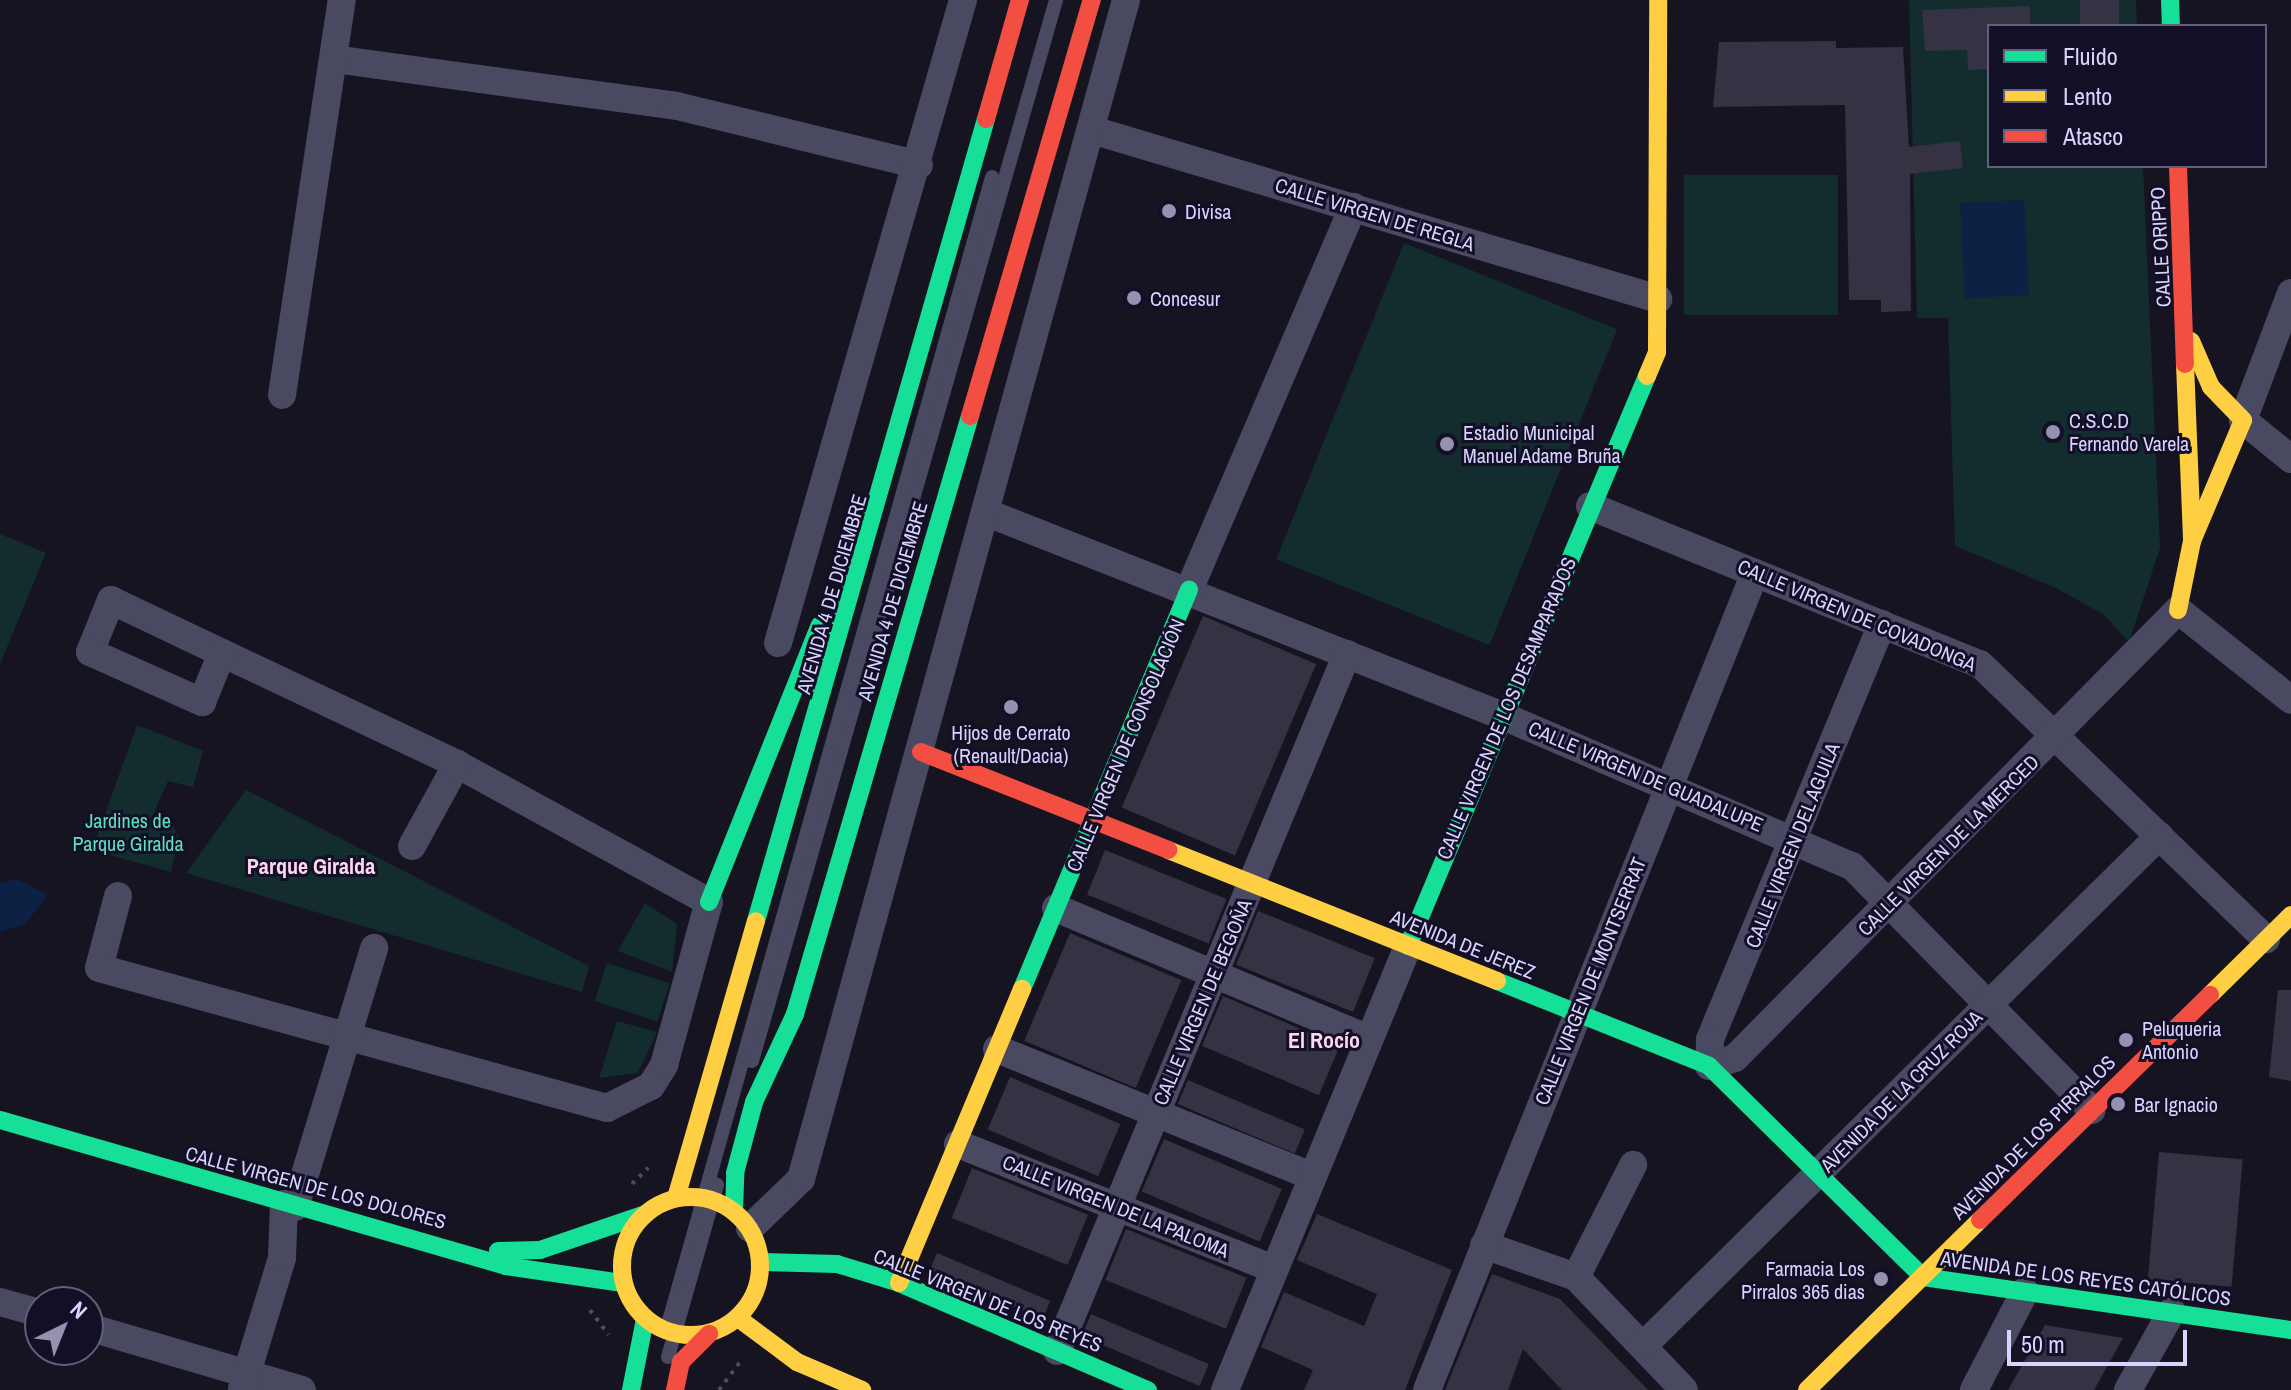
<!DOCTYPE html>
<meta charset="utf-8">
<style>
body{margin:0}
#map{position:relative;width:2291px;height:1390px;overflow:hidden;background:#161421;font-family:"Archivo Narrow",sans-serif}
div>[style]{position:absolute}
.green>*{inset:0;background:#132c2d;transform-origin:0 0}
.water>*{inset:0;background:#0d2144;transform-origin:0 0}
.building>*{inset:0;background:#343243;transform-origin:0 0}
.path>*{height:4px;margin-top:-2px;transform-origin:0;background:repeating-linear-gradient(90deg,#44505f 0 4px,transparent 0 10px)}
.lane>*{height:14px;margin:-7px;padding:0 7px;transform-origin:7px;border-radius:7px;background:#4a4962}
.street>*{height:28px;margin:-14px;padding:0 14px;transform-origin:14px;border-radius:14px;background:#4a4962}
.fast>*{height:18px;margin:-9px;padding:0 9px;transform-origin:9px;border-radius:9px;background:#16e098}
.slow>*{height:18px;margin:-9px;padding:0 9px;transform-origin:9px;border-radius:9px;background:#ffcf43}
.slow>.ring{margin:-9px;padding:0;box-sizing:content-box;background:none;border:18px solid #ffcf43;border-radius:50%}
.jam>*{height:18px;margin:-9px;padding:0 9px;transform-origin:9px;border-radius:9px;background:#f24e42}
.dots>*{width:22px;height:22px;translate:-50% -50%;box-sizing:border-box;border:4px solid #130f26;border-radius:50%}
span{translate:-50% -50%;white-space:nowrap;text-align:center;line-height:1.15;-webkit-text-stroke:6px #130f26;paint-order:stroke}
.poi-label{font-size:20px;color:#d9d4ff}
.left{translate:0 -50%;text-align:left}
.right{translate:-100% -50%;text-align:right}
.street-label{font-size:20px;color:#d9d4ff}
.park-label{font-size:20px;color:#5fe0c0}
.neighbourhood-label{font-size:22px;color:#ffd6f0;font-weight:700}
.legend{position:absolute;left:1987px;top:24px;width:280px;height:144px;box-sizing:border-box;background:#130f26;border:2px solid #625e7d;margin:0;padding:10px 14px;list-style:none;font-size:24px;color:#d9d4ff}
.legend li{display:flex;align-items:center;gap:16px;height:40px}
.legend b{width:40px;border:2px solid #625e7d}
.north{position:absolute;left:24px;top:1286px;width:80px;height:80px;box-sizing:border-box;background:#130f26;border:2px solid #625e7d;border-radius:50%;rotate:43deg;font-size:22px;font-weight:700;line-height:32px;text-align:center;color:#d9d4ff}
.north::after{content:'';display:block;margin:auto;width:28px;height:36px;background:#9591b1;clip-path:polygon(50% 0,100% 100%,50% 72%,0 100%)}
.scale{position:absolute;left:2007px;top:1330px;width:180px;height:36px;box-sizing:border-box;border:4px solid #d9d4ff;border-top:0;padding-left:10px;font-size:24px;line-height:28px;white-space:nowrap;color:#d9d4ff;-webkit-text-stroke:6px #130f26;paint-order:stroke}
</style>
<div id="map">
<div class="green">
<div style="clip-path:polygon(1909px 0,2136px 0,2137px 26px,1989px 26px,1989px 166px,2143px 166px,2160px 548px,2129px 642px,2103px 614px,2056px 588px,1955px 546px,1948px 318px,1917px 318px)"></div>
<div style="left:1684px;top:175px;width:154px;height:140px"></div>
<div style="left:1404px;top:243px;width:230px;height:341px;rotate:22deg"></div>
<div style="clip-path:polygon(0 534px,46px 553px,0 664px)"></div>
<div style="clip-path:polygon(137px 725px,203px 751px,193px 787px,168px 781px,151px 819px,173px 825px,179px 838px,171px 872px,92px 850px)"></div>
<div style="clip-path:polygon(246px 790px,589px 966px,582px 992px,186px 873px)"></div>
<div style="clip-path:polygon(645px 903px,677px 924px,672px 972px,618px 951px)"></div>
<div style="left:607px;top:963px;width:66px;height:40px;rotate:18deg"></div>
<div style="clip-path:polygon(617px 1021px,657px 1032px,638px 1073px,599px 1078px)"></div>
</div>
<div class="water">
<div style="left:2024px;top:200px;width:95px;height:64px;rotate:87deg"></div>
<div style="clip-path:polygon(17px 879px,48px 895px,25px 924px,0 932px,0 883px)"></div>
</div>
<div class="building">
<div style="left:2080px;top:0;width:39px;height:26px"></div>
<div style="clip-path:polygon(2030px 6px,2030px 26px,1989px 26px,1989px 69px,1968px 70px,1967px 50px,1925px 51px,1922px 10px)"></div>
<div style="clip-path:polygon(1836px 41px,1836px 48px,1903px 47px,1909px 147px,1960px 141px,1963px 168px,1910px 174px,1911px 311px,1881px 312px,1881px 300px,1849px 300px,1845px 105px,1713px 107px,1719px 42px)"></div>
<div style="left:1203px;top:616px;width:123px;height:208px;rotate:23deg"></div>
<div style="left:1105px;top:850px;width:131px;height:48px;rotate:22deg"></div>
<div style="left:1258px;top:911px;width:126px;height:58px;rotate:22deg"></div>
<div style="left:1070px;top:933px;width:121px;height:117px;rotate:23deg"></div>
<div style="clip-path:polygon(2278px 990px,2291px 990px,2291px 1081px,2269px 1077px)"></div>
<div style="left:1223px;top:996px;width:127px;height:54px;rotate:23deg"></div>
<div style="left:1010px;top:1077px;width:120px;height:57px;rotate:23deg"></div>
<div style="left:1188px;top:1080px;width:127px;height:26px;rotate:23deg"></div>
<div style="left:1164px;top:1139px;width:128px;height:57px;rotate:23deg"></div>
<div style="left:2159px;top:1152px;width:84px;height:128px;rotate:5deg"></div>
<div style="left:972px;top:1168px;width:125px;height:54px;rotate:22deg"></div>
<div style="clip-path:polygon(1317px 1214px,1452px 1270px,1405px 1390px,1304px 1390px,1313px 1370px,1261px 1347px,1284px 1292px,1364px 1326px,1377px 1294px,1297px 1260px)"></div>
<div style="left:1126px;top:1229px;width:130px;height:55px;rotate:22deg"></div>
<div style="left:937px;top:1253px;width:123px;height:20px;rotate:23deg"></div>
<div style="clip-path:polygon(1492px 1274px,1560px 1299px,1648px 1390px,1562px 1390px,1523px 1349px,1508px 1390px,1445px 1390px)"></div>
<div style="left:1091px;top:1314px;width:128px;height:24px;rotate:23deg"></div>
<div style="clip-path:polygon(2045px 1325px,2123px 1338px,2094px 1390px,2008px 1390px)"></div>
</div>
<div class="path">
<div style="left:632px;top:1184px;width:23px;rotate:-45deg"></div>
<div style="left:590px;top:1310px;width:31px;rotate:53deg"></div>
<div style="left:719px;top:1390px;width:38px;rotate:-53deg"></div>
</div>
<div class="lane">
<div style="left:752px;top:1061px;width:1104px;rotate:-74.01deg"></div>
<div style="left:667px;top:1328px;width:1196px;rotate:-74.23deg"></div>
<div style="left:668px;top:1357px;width:179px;rotate:-74.1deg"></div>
</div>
<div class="street">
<div style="left:334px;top:59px;width:346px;rotate:7.8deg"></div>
<div style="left:677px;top:106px;width:249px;rotate:13.7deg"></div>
<div style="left:1092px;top:130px;width:591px;rotate:16.62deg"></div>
<div style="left:2291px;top:293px;width:136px;rotate:110.7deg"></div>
<div style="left:2243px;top:420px;width:62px;rotate:39.1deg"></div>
<div style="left:282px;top:395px;width:400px;rotate:-81.4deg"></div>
<div style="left:1590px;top:506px;width:421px;rotate:22.1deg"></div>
<div style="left:1980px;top:664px;width:397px;rotate:43.9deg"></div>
<div style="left:985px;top:512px;width:557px;rotate:21.5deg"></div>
<div style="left:1503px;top:716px;width:380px;rotate:23.3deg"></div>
<div style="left:1852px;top:866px;width:342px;rotate:45.5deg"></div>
<div style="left:1189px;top:590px;width:417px;rotate:-66.8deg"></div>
<div style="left:1882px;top:624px;width:450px;rotate:112.5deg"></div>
<div style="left:1710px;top:1040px;width:26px;rotate:92deg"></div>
<div style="left:1709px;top:1066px;width:27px;rotate:-17deg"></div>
<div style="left:1735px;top:1058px;width:630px;rotate:-45.32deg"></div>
<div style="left:2178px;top:610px;width:144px;rotate:38.5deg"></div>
<div style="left:778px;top:643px;width:669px;rotate:-73.95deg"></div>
<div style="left:412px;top:846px;width:94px;rotate:-61.2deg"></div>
<div style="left:118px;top:896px;width:74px;rotate:104.8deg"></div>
<div style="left:99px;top:968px;width:527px;rotate:15.41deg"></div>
<div style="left:607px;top:1108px;width:49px;rotate:-26.6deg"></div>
<div style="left:651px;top:1086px;width:25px;rotate:-58deg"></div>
<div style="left:664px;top:1065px;width:169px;rotate:-74.6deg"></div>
<div style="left:709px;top:902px;width:287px;rotate:-151.3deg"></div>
<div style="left:457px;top:764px;width:260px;rotate:-154.7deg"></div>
<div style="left:222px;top:653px;width:123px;rotate:-154.5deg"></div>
<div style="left:111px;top:600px;width:56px;rotate:112deg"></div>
<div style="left:90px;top:652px;width:123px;rotate:24.1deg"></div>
<div style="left:202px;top:702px;width:53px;rotate:-67.8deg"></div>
<div style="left:1056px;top:908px;width:339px;rotate:22.7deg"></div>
<div style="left:997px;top:1049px;width:339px;rotate:22deg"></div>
<div style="left:958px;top:1144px;width:340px;rotate:21.6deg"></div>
<div style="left:295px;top:1207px;width:271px;rotate:-73deg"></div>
<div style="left:750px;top:1228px;width:71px;rotate:-43.9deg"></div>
<div style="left:801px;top:1179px;width:1223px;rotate:-74.59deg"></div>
<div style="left:1484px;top:1245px;width:97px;rotate:19.2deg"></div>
<div style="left:1576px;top:1277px;width:156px;rotate:46.3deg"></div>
<div style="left:1576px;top:1277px;width:126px;rotate:-63deg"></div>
<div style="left:0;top:1302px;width:41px;rotate:15.4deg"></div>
<div style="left:88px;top:1327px;width:223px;rotate:16.4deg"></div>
<div style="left:1643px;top:1346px;width:726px;rotate:-44.66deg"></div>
<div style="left:1057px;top:1351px;width:755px;rotate:-67.41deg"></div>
<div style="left:242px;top:1389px;width:137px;rotate:-73deg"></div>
<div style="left:282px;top:1258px;width:54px;rotate:-87.9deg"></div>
<div style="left:1225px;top:1390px;width:480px;rotate:-67.6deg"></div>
<div style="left:1427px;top:1390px;width:880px;rotate:-68.13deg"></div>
<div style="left:1974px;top:1390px;width:111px;rotate:-62.7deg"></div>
<div style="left:2128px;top:1390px;width:90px;rotate:-60.9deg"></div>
</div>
<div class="fast">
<div style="left:2170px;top:0;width:26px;rotate:88deg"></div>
<div style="left:709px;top:902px;width:298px;rotate:-68.2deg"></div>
<div style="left:756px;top:921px;width:834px;rotate:-74deg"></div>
<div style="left:1408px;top:946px;width:618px;rotate:-67.25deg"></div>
<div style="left:1497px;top:981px;width:228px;rotate:21.8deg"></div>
<div style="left:1709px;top:1066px;width:301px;rotate:44.6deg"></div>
<div style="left:1923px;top:1277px;width:372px;rotate:8.2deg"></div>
<div style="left:1022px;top:989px;width:433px;rotate:-67.3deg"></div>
<div style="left:0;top:1120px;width:527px;rotate:16.09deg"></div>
<div style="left:506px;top:1266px;width:118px;rotate:8.3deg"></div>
<div style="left:734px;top:1211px;width:38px;rotate:-88deg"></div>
<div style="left:735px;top:1173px;width:73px;rotate:-75deg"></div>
<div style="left:754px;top:1102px;width:97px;rotate:-65deg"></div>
<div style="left:795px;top:1014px;width:623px;rotate:-73.69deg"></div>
<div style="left:498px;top:1251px;width:42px;rotate:-1.4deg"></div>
<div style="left:540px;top:1250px;width:109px;rotate:-18.8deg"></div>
<div style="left:761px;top:1262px;width:76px;rotate:1.5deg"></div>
<div style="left:837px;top:1264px;width:65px;rotate:17deg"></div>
<div style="left:899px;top:1283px;width:271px;rotate:23.3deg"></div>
<div style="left:631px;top:1390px;width:72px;rotate:-78.8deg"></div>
</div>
<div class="slow">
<div style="left:2185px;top:364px;width:177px;rotate:87.7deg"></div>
<div style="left:1647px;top:376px;width:26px;rotate:-67deg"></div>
<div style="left:1657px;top:352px;width:352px;rotate:-89.8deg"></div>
<div style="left:2178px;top:610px;width:70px;rotate:-78.5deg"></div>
<div style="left:2192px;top:541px;width:131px;rotate:-67.1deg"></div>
<div style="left:2243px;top:420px;width:46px;rotate:-134.1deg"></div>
<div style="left:2211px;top:387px;width:50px;rotate:-113.5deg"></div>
<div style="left:1168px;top:850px;width:354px;rotate:21.7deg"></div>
<div style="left:2210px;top:995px;width:114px;rotate:-44.6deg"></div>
<div class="ring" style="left:622px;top:1197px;width:120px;height:120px"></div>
<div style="left:676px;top:1198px;width:288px;rotate:-73.9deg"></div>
<div style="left:899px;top:1283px;width:319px;rotate:-67.3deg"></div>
<div style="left:738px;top:1318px;width:74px;rotate:36.7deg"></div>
<div style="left:797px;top:1362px;width:71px;rotate:23.3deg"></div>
<div style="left:1807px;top:1390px;width:243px;rotate:-44.5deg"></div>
</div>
<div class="jam">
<div style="left:986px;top:119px;width:124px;rotate:-74.1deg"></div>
<div style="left:2178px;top:166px;width:198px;rotate:88deg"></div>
<div style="left:970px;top:416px;width:434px;rotate:-73.7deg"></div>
<div style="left:921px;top:752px;width:266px;rotate:21.6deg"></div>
<div style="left:1980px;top:1220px;width:322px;rotate:-44.4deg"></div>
<div style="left:675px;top:1390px;width:29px;rotate:-78deg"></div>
<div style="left:681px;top:1362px;width:40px;rotate:-45deg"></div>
</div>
<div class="dots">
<div style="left:1169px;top:211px;background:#9591b1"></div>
<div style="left:1134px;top:298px;background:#9591b1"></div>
<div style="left:2053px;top:432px;background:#9591b1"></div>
<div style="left:1447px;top:444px;background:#9591b1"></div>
<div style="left:1011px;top:707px;background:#9591b1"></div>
<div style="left:2126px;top:1040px;background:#9591b1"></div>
<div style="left:2118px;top:1104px;background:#9591b1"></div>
<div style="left:1881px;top:1279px;background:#9591b1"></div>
</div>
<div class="poi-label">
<span class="left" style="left:1185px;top:211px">Divisa</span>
<span class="left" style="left:1150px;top:298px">Concesur</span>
<span class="left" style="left:2069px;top:432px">C.S.C.D<br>Fernando Varela</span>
<span class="left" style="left:1463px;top:444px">Estadio Municipal<br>Manuel Adame Bruña</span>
<span style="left:1011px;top:744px">Hijos de Cerrato<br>(Renault/Dacia)</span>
<span class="left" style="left:2142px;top:1040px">Peluqueria<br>Antonio</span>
<span class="left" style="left:2134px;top:1104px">Bar Ignacio</span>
<span class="right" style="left:1865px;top:1280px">Farmacia Los<br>Pirralos 365 dias</span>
</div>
<div class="street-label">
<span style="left:1375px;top:214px;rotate:17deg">CALLE VIRGEN DE REGLA</span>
<span style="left:2160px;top:247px;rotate:-93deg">CALLE ORIPPO</span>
<span style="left:831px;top:594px;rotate:-74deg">AVENIDA 4 DE DICIEMBRE</span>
<span style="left:892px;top:601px;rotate:-74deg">AVENIDA 4 DE DICIEMBRE</span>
<span style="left:1857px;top:615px;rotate:23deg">CALLE VIRGEN DE COVADONGA</span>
<span style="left:1506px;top:708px;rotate:-67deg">CALLE VIRGEN DE LOS DESAMPARADOS</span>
<span style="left:1125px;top:745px;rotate:-67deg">CALLE VIRGEN DE CONSOLACIÓN</span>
<span style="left:1646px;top:776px;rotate:23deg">CALLE VIRGEN DE GUADALUPE</span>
<span style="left:1792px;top:845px;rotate:-68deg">CALLE VIRGEN DEL AGUILA</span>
<span style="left:1948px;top:845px;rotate:-45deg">CALLE VIRGEN DE LA MERCED</span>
<span style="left:1463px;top:944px;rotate:22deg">AVENIDA DE JEREZ</span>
<span style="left:1590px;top:981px;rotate:-68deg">CALLE VIRGEN DE MONTSERRAT</span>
<span style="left:1202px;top:1002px;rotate:-67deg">CALLE VIRGEN DE BEGOÑA</span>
<span style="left:1901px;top:1091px;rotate:-45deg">AVENIDA DE LA CRUZ ROJA</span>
<span style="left:2033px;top:1137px;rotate:-45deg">AVENIDA DE LOS PIRRALOS</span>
<span style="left:316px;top:1187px;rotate:15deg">CALLE VIRGEN DE LOS DOLORES</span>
<span style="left:1116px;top:1206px;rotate:22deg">CALLE VIRGEN DE LA PALOMA</span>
<span style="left:2086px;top:1278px;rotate:8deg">AVENIDA DE LOS REYES CATÓLICOS</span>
<span style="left:988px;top:1300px;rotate:22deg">CALLE VIRGEN DE LOS REYES</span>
</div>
<div class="park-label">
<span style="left:128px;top:832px">Jardines de<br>Parque Giralda</span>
</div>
<div class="neighbourhood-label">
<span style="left:311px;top:867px">Parque Giralda</span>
<span style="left:1324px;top:1041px">El Rocío</span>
</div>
<ul class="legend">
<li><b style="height:10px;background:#16e098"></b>Fluido</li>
<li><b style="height:10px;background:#ffcf43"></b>Lento</li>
<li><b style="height:10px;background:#f24e42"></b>Atasco</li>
</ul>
<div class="north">N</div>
<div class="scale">50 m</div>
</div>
